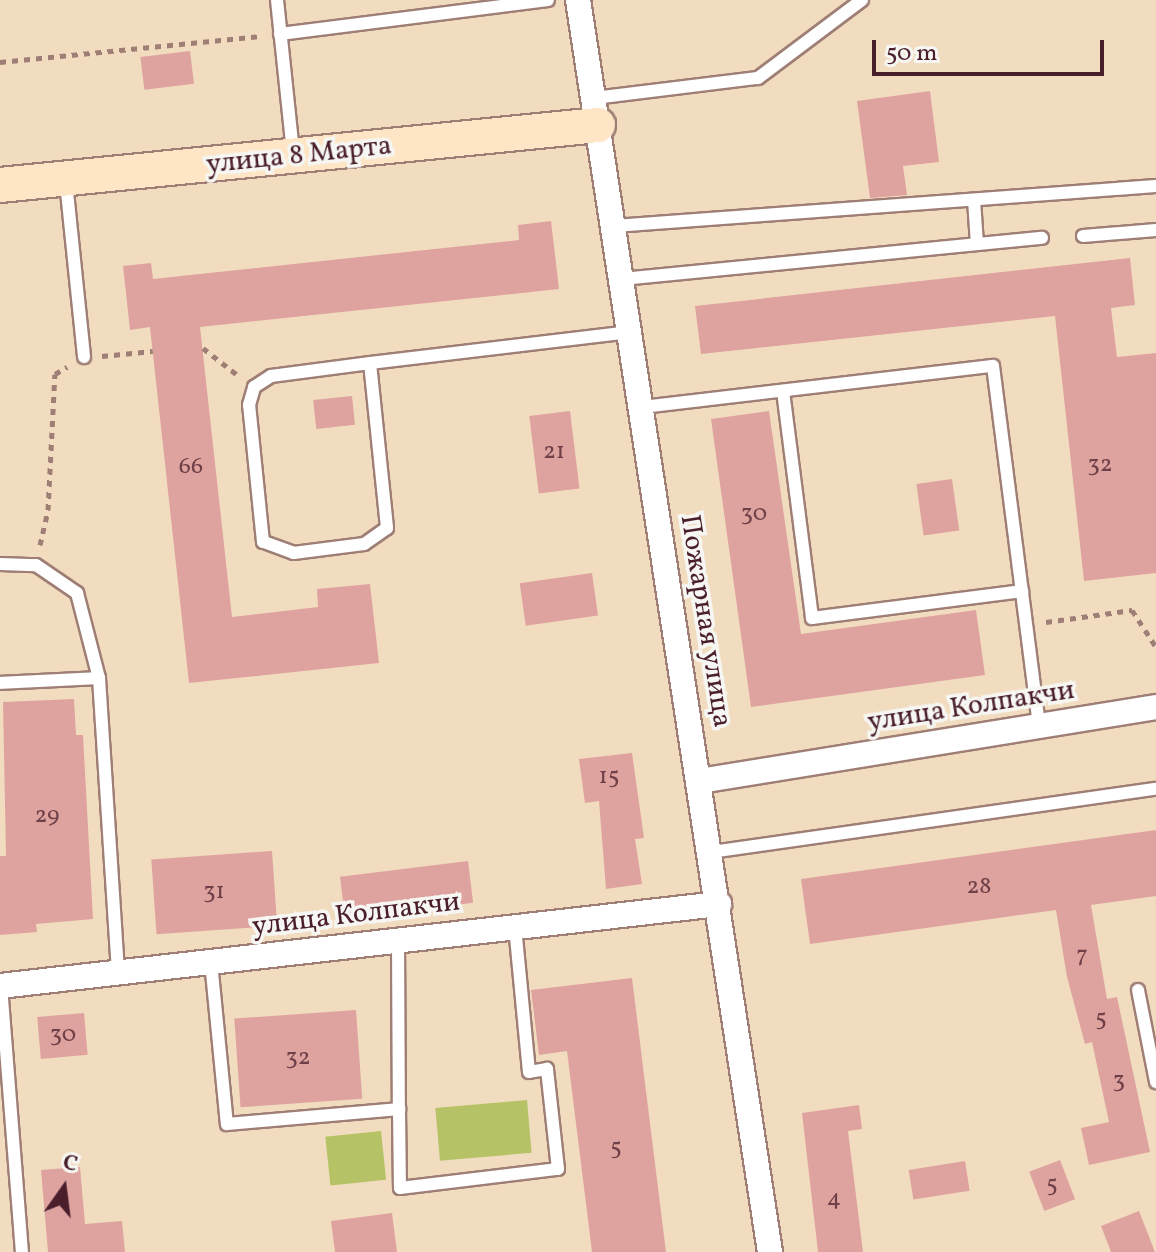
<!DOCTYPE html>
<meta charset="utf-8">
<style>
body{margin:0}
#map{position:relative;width:1156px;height:1252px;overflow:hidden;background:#f2dcbf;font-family:Vollkorn,serif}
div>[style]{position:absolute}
.green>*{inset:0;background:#b5c366;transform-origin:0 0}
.building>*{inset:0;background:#dfa39f;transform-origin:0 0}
.path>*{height:5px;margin-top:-2.5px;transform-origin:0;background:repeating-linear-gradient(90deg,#9e7e75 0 6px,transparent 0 12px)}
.roads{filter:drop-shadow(2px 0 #9e7e75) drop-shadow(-2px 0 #9e7e75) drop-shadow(0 2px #9e7e75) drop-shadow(0 -2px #9e7e75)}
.lane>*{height:12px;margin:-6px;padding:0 6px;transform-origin:6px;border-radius:6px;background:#fff}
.street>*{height:24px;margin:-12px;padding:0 12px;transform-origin:12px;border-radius:12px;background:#fff}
.secondary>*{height:34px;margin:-17px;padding:0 17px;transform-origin:17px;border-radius:17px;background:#fee5c5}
span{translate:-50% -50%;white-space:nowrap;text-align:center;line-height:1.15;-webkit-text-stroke:7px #f6f6f2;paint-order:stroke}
.number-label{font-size:24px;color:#6f4048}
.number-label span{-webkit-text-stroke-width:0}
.street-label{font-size:28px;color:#4a1f2b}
.north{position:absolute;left:24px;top:1148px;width:80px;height:80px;-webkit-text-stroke:6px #f6f6f2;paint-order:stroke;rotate:14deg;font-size:22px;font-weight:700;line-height:32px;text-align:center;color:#4a1f2b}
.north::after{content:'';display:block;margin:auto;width:28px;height:36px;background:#4a1f2b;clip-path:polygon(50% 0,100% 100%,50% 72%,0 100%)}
.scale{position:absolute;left:872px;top:40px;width:232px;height:36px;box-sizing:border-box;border:4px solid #4a1f2b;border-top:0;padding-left:10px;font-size:24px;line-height:28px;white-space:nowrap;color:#4a1f2b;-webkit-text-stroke:6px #f6f6f2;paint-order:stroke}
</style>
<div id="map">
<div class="green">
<div style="left:527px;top:1100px;width:53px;height:92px;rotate:85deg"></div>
<div style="left:381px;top:1131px;width:49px;height:56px;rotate:84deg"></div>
</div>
<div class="building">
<div style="left:190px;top:51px;width:33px;height:50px;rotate:83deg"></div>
<div style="clip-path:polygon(930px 91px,939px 162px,903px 166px,907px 195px,870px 198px,857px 101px)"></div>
<div style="clip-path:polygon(551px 221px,559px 289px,200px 327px,232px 617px,318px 607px,317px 589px,370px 584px,379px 663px,189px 683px,150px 327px,130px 330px,123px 266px,151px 263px,153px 279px,519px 240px,518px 225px)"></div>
<div style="clip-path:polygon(1130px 258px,1135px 305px,1111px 308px,1117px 357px,1156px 353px,1156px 573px,1084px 581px,1055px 316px,701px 354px,695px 306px)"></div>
<div style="left:352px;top:396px;width:29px;height:39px;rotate:84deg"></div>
<div style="left:570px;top:411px;width:78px;height:41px;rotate:83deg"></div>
<div style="clip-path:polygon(769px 411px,801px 634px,976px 610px,985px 675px,751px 707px,711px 419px)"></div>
<div style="left:952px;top:479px;width:52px;height:36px;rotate:82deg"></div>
<div style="left:592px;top:573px;width:43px;height:73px;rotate:82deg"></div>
<div style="clip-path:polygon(74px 699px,76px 735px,83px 735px,93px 919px,36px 924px,37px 932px,0 935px,0 856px,6px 856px,3px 702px)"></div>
<div style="clip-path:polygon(632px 753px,644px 838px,635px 839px,642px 884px,606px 889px,599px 801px,585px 803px,579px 759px)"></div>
<div style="clip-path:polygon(1156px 830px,1156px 896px,1091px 905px,1107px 999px,1117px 997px,1150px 1152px,1089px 1165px,1081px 1128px,1109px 1122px,1092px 1042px,1085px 1044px,1067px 977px,1056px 910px,810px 944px,801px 879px)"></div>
<div style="left:272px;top:851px;width:75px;height:121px;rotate:86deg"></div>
<div style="left:468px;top:861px;width:42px;height:129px;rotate:83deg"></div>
<div style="clip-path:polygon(632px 978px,666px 1252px,592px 1252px,567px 1051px,539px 1055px,531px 990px)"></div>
<div style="left:356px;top:1010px;width:89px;height:122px;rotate:86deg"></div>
<div style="left:84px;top:1013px;width:42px;height:47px;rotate:85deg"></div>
<div style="clip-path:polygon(859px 1105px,862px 1129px,848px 1131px,863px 1252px,818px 1252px,802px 1113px)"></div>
<div style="left:1060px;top:1160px;width:42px;height:33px;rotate:69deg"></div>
<div style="left:965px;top:1161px;width:30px;height:57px;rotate:81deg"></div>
<div style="clip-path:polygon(80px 1167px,85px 1224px,122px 1221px,125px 1252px,48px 1252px,41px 1170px)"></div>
<div style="clip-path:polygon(1139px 1211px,1155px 1252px,1111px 1252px,1101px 1226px)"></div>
<div style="clip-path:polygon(392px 1213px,397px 1252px,335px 1252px,331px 1221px)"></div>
</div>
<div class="path">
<div style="left:0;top:62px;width:263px;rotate:-5.7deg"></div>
<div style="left:203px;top:348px;width:47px;rotate:38.1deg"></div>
<div style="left:102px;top:356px;width:51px;rotate:-5.6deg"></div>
<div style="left:40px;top:545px;width:36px;rotate:-77deg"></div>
<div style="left:48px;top:510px;width:136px;rotate:-87.1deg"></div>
<div style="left:55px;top:374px;width:14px;rotate:-30deg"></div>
<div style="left:1046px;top:622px;width:87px;rotate:-7.9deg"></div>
<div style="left:1132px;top:610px;width:44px;rotate:57deg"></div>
</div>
<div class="roads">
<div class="lane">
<div style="left:277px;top:0;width:153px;rotate:84deg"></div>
<div style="left:280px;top:34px;width:270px;rotate:-7.2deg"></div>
<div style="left:594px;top:98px;width:165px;rotate:-7deg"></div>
<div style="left:758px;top:78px;width:130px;rotate:-36.9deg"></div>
<div style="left:66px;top:182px;width:176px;rotate:84.1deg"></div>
<div style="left:974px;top:200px;width:44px;rotate:86.1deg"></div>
<div style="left:614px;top:226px;width:543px;rotate:-4.22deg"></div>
<div style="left:1083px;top:236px;width:73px;rotate:-4.7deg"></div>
<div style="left:622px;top:279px;width:422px;rotate:-5.6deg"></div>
<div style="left:370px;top:363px;width:166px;rotate:84.1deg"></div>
<div style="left:387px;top:528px;width:28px;rotate:145deg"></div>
<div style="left:364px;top:544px;width:71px;rotate:172.7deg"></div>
<div style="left:294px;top:553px;width:33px;rotate:-160deg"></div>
<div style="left:263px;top:542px;width:138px;rotate:-95.8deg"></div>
<div style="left:249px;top:405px;width:19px;rotate:-74deg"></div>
<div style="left:254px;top:387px;width:20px;rotate:-33deg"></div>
<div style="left:271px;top:376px;width:100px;rotate:-7.5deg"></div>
<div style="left:370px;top:363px;width:262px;rotate:-6.8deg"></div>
<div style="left:783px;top:391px;width:229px;rotate:82.7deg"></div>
<div style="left:812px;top:618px;width:212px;rotate:-7.3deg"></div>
<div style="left:642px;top:407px;width:353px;rotate:-6.7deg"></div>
<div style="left:993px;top:366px;width:363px;rotate:82.7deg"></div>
<div style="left:0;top:564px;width:36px;rotate:2deg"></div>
<div style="left:36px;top:565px;width:50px;rotate:34.3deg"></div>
<div style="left:77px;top:593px;width:88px;rotate:75.5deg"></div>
<div style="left:99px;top:678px;width:296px;rotate:86.3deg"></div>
<div style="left:0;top:683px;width:99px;rotate:-2.9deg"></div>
<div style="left:711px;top:852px;width:449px;rotate:-8.1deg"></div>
<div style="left:398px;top:940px;width:169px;rotate:89.7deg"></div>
<div style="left:211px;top:962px;width:163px;rotate:84.4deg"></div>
<div style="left:227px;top:1124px;width:173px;rotate:-5deg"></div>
<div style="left:399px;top:1109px;width:79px;rotate:89.3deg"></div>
<div style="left:400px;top:1188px;width:159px;rotate:-6.9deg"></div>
<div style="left:558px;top:1169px;width:101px;rotate:-96.3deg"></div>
<div style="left:547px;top:1069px;width:18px;rotate:171deg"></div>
<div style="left:529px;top:1072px;width:146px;rotate:-95.5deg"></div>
<div style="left:1px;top:986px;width:267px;rotate:85.5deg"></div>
<div style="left:1138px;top:990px;width:94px;rotate:78.9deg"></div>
</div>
<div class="street">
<div style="left:578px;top:0;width:1267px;rotate:81.28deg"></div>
<div style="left:700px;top:781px;width:462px;rotate:-9.2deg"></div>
<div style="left:0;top:986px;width:724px;rotate:-6.51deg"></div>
</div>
<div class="secondary">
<div style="left:0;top:185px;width:601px;rotate:-5.73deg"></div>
</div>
</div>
<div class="number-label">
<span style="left:554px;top:453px">21</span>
<span style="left:1100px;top:466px">32</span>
<span style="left:191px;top:468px">66</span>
<span style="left:754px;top:515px">30</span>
<span style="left:609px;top:778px">15</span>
<span style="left:47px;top:817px">29</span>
<span style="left:979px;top:888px">28</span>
<span style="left:214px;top:893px">31</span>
<span style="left:1082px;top:957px">7</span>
<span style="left:1101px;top:1020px">5</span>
<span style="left:63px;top:1036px">30</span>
<span style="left:298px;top:1059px">32</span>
<span style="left:1119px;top:1082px">3</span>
<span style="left:616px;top:1149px">5</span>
<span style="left:1052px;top:1186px">5</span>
<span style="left:834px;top:1200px">4</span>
</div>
<div class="street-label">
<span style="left:299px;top:156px;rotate:-6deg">улица 8 Марта</span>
<span style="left:705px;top:621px;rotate:81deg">Пожарная улица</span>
<span style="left:971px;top:707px;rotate:-9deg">улица Колпакчи</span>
<span style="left:356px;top:915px;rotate:-7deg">улица Колпакчи</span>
</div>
<div class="north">С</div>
<div class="scale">50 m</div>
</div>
